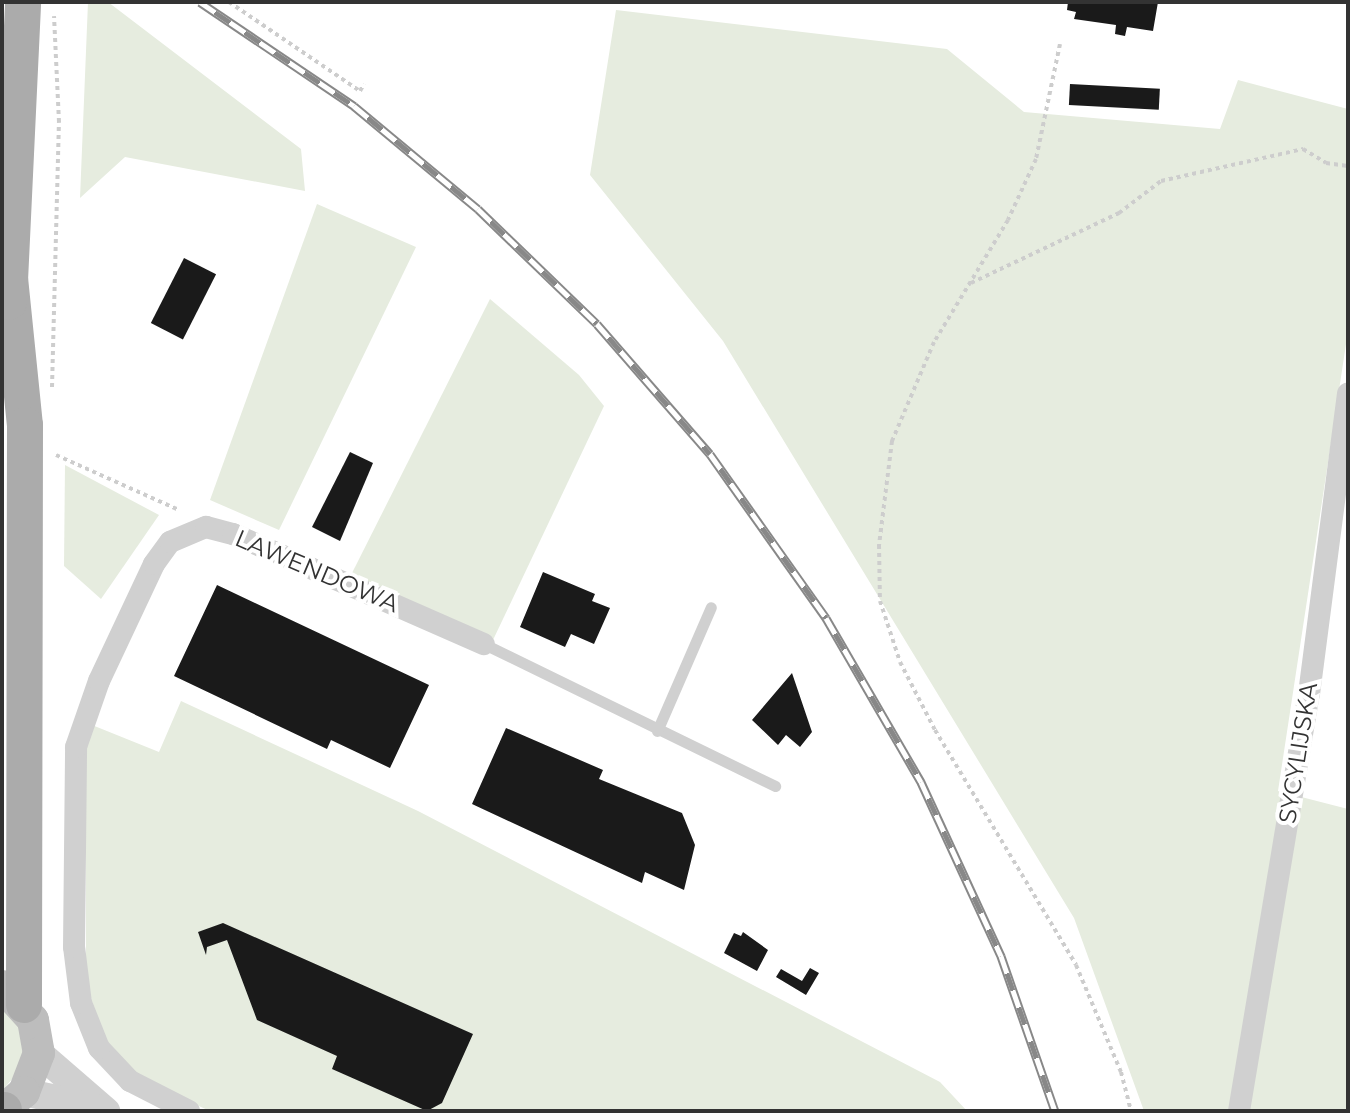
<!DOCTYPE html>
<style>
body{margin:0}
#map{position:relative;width:1350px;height:1113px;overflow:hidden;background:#fff;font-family:Montserrat,sans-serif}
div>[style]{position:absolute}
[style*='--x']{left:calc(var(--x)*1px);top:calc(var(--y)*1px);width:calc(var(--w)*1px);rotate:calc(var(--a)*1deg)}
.green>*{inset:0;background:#e6ecdf}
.building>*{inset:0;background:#1a1a1a;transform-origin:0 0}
.path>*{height:4px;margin-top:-2px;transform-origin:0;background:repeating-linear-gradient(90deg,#cdcdcd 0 4px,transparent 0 8px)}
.service>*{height:11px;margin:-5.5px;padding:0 5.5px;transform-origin:5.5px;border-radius:5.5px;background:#d0d0d0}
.minor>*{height:22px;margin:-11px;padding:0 11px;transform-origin:11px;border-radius:11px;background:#d0d0d0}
.tertiary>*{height:28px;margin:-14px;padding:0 14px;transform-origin:14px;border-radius:14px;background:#d0d0d0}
.secondary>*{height:32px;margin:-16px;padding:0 16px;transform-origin:16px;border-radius:16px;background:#bdbdbd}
.primary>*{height:36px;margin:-18px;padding:0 18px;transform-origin:18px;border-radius:18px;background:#ababab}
.rail>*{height:9px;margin-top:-4.5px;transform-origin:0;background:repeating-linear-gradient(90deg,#fff 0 18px,#888 0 36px);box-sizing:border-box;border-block:2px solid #888}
span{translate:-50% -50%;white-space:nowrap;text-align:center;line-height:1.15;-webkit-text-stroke:8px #fff;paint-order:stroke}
.street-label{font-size:24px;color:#333}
.frame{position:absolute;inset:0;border:4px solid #333;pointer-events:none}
</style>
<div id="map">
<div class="green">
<i style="clip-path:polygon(88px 2px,108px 2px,301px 149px,305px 191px,125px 157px,80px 198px)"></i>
<i style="clip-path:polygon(616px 10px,947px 49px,1024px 112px,1220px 129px,1238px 80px,1348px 109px,1348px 331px,1278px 791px,1348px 809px,1348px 1111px,1144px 1111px,1074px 918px,723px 341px,590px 175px)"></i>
<i style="clip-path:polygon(317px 204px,416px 247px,279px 530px,210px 500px)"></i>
<i style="clip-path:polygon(490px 299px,579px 375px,604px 406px,493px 640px,350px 577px)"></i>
<i style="clip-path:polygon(65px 465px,159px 515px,101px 599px,64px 566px)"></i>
<i style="clip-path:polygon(181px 701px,418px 811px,940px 1082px,967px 1111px,210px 1111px,156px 1087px,117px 1058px,97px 1022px,86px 977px,86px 750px,92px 725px,159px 752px)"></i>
<i style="clip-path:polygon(2px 1002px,22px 1028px,25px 1050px,19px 1071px,2px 1091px)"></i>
</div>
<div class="building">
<i style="clip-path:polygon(1068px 2px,1158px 2px,1153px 31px,1127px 27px,1125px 36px,1115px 34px,1116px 25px,1074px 19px,1076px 12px,1067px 10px)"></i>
<i style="left:1070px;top:84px;width:90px;height:21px;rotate:3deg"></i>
<i style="left:184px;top:258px;width:36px;height:73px;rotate:27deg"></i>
<i style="clip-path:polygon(350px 452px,373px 463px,340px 541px,312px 527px)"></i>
<i style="clip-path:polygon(543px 572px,595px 594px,592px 601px,610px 608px,594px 644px,571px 634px,565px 647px,520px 627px)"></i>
<i style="clip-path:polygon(217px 585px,429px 685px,390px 768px,331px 740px,327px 749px,174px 676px)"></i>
<i style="clip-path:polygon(792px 673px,812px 732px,800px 747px,786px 735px,778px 745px,752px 720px)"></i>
<i style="clip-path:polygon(506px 728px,603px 770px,599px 779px,682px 813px,695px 845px,684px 890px,645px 872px,642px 883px,472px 804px)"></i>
<i style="clip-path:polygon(223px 923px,473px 1034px,442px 1103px,427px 1111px,332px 1069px,337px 1056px,257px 1020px,227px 940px,207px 947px,206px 955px,198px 932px)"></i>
<i style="clip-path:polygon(743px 932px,768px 950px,757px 971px,724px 953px,734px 933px,741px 936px)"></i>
<i style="clip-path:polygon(810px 968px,819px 973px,806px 995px,776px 977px,781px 969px,802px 981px)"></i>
</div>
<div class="path">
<i style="--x:229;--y:2;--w:158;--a:34.2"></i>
<i style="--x:360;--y:91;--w:8;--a:-60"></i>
<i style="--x:1060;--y:44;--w:117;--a:101.8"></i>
<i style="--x:1036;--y:159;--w:67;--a:114.7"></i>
<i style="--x:1008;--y:220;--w:143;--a:121.2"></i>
<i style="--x:934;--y:342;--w:108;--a:113"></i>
<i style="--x:892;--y:441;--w:105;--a:97.1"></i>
<i style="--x:879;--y:545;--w:56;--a:89"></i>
<i style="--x:880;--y:601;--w:64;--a:71.8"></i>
<i style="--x:900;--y:662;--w:76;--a:62.8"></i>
<i style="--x:935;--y:730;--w:274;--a:59"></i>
<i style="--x:1076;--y:965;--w:116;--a:67.2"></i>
<i style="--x:1121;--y:1072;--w:40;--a:75.6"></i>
<i style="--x:971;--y:283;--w:164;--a:-25.3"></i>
<i style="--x:1119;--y:213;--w:53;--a:-37.3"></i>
<i style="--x:1161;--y:181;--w:146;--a:-12.7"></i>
<i style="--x:1303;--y:149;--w:27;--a:31"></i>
<i style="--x:1326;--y:163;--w:22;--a:8"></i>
<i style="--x:52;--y:387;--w:265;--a:-88.5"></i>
<i style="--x:59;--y:122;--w:106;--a:-92.7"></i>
<i style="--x:56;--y:455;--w:135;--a:24.1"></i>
</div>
<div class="service">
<i style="--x:484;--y:644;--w:324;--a:26"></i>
<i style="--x:657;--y:731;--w:135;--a:-66.5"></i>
</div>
<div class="minor">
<i style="--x:189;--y:1111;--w:66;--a:-153"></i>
<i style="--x:130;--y:1081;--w:45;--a:-133.2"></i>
<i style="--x:99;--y:1048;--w:48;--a:-111.8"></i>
<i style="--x:81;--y:1003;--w:56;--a:-97.1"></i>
<i style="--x:74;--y:947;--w:200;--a:-89.4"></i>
<i style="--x:76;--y:747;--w:70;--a:-70.8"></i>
<i style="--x:99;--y:681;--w:129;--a:-64.8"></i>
<i style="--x:154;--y:564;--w:27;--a:-54"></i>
<i style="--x:170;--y:542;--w:39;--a:-23"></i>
<i style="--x:206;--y:527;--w:28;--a:15"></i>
<i style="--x:233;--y:534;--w:274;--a:23.7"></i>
<i style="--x:1239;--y:1111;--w:423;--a:-80.5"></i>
<i style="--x:1309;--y:694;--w:303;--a:-82.6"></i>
</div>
<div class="tertiary">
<i style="--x:39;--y:1053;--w:89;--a:40.9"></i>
<i style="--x:24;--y:1092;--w:80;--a:12.3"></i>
</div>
<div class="secondary">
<i style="--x:2;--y:986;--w:46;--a:47.6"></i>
<i style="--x:33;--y:1020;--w:34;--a:80"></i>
<i style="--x:39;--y:1053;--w:42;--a:111"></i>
<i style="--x:24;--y:1092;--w:29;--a:139"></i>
</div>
<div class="primary">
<i style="--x:10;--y:278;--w:148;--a:84.2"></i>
<i style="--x:25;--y:425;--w:580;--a:90.1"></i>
<i style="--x:9;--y:302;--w:300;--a:-87.3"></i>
<i style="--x:4;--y:1110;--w:1;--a:90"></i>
</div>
<div class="rail">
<i style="--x:200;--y:2;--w:186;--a:34"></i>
<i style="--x:354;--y:106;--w:161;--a:39.7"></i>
<i style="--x:478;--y:209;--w:165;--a:44"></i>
<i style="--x:597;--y:324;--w:172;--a:49"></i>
<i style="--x:710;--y:454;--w:201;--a:54.7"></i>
<i style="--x:826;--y:618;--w:190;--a:59.9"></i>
<i style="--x:921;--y:782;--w:192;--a:65.3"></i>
<i style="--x:1001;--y:956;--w:164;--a:70.8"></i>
</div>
<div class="street-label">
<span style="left:317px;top:571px;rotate:23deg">LAWENDOWA</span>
<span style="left:1298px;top:753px;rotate:-81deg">SYCYLIJSKA</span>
</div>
<div class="frame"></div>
</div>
